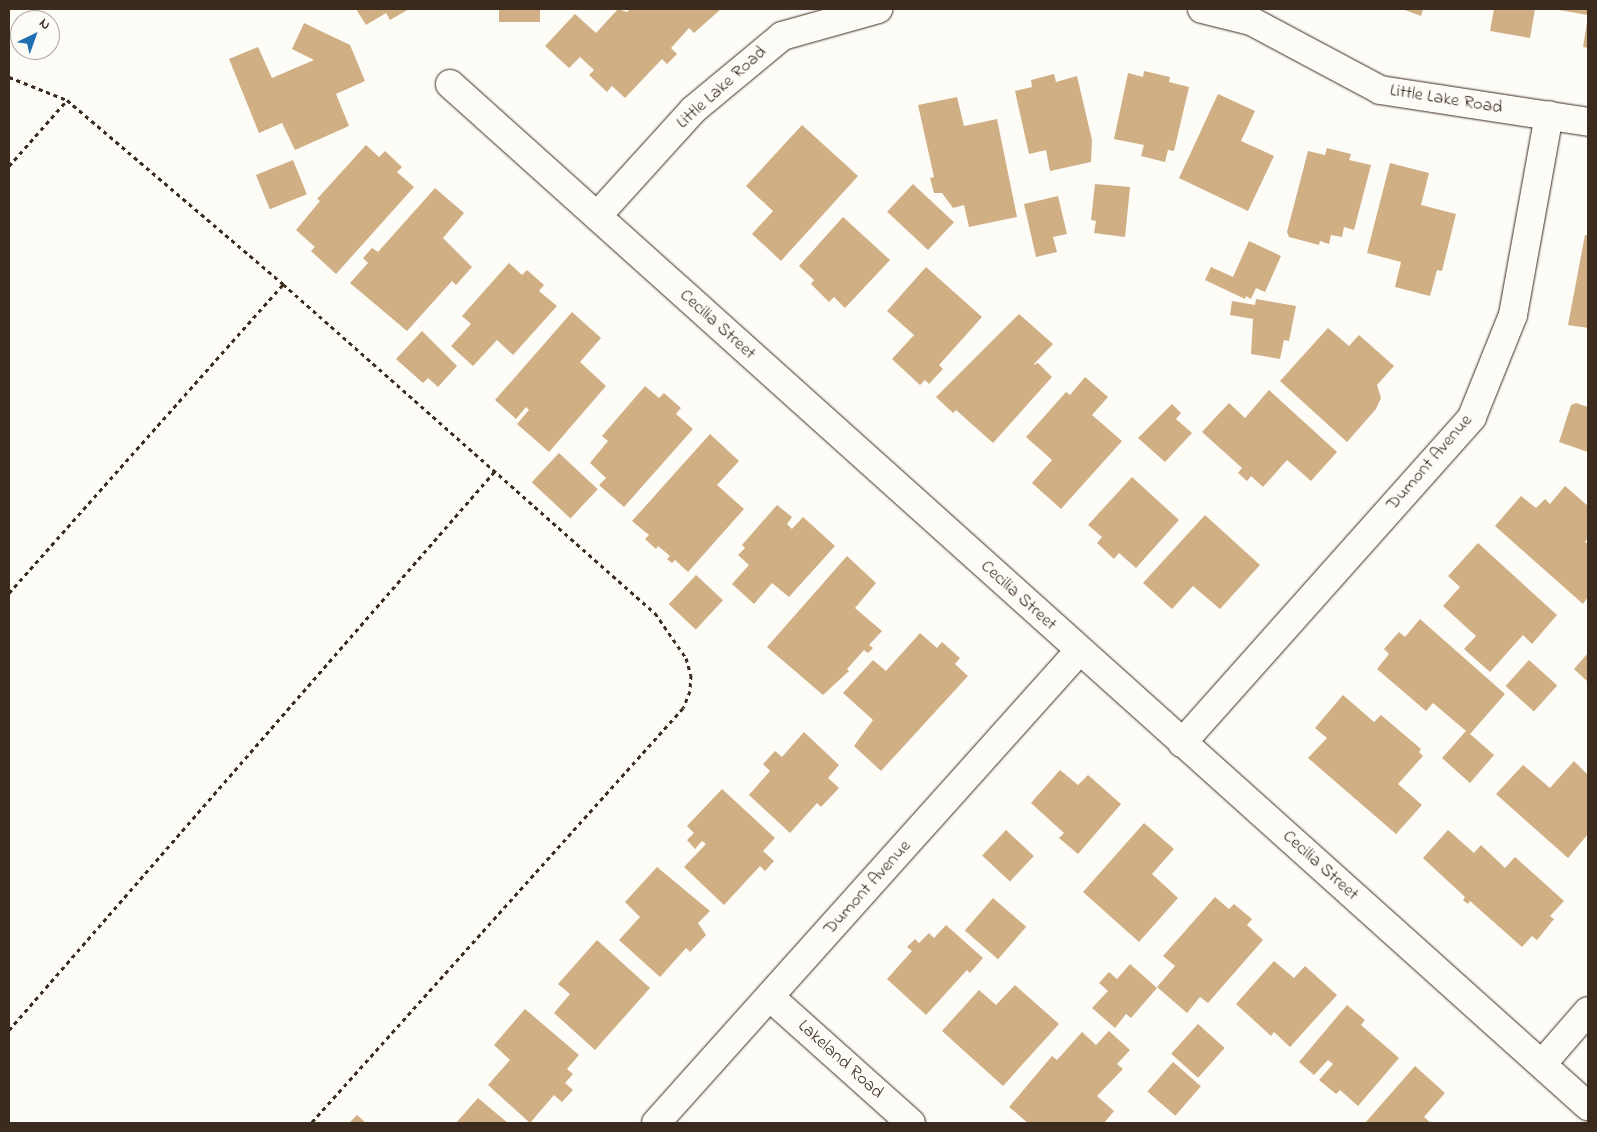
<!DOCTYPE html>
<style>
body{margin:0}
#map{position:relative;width:1597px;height:1132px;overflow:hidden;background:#fdfcf7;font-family:"Indie Flower",sans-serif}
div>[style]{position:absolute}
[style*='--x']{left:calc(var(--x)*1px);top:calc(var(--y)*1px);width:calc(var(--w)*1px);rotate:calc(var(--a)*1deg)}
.building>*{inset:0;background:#d1af84;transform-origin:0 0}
.path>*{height:3px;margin-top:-1.5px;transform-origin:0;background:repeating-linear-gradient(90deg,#3b2a1e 0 4px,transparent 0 8px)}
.roads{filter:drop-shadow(0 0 1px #3b2a1e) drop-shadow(0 0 1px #3b2a1e)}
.minor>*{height:28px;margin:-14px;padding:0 14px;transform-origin:14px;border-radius:14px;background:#fdfcf7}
span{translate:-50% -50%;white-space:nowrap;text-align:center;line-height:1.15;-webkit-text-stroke:4px #fdfcf7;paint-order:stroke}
.street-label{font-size:18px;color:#3b2a1e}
.frame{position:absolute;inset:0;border:10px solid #3b2a1e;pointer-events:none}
.north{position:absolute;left:10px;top:10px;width:50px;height:50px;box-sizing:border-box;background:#fdfcf7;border:1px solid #afa8a0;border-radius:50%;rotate:42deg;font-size:14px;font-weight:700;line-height:20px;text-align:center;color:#3b2a1e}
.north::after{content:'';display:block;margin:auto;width:18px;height:22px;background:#1f6fb2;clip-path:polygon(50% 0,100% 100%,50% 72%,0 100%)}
</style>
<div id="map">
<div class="building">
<i style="clip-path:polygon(356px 9px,409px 9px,390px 20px,386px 13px,366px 25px)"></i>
<i style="left:499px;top:9px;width:41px;height:13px"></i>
<i style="clip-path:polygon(618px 9px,627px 12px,630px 9px,721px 9px,694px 33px,689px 28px,671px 48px,677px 54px,667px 64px,662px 59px,625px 98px,612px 86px,607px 92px,589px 75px,594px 70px,580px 57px,569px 68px,545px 46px,575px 14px,596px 33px)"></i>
<i style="clip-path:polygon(1402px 9px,1423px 9px,1421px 16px)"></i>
<i style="clip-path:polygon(1494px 9px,1535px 9px,1530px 38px,1490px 31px)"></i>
<i style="clip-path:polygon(1559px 9px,1588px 9px,1588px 15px,1559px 10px)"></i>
<i style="clip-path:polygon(1587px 22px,1588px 22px,1588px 48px,1583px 47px)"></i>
<i style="clip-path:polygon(304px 23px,350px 45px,365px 81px,336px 94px,349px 126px,295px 150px,282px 123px,259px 133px,229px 59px,258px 47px,272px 78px,314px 60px,292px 49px)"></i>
<i style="clip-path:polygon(1144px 71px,1170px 77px,1169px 82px,1189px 87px,1174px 151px,1168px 150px,1165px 162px,1141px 156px,1144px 145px,1114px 139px,1128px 73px,1143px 77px)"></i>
<i style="clip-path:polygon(1054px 74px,1056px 82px,1077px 76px,1092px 140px,1091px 162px,1050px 171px,1046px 150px,1029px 154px,1015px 91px,1032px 87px,1031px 80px)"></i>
<i style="clip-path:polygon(1218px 94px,1255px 111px,1241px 141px,1274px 156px,1248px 211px,1179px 178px)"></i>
<i style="clip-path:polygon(957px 97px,964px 126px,997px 119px,1017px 217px,969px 227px,964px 205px,953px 208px,942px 193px,934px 193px,930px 178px,934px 177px,918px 105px)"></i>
<i style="clip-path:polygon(802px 125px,858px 176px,781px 261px,752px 234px,773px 211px,746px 186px)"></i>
<i style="clip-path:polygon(366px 145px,379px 157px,385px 151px,402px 167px,397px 172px,414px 187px,336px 274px,311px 251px,315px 247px,296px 230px,320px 201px,317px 199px)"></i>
<i style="clip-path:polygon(1327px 148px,1351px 154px,1349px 160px,1371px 165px,1354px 230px,1344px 227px,1342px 237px,1331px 235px,1329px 244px,1320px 241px,1319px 245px,1289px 237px,1287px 232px,1308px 151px,1325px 155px)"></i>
<i style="left:293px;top:160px;width:37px;height:40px;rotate:68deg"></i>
<i style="clip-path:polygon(1390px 163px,1429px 173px,1421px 205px,1456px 214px,1442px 271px,1437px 270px,1430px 296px,1395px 287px,1401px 262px,1367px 253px)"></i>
<i style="left:913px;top:184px;width:56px;height:38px;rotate:43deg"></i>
<i style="clip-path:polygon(1095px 184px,1130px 187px,1125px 237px,1094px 233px,1096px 221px,1091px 220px)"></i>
<i style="clip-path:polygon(435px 188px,464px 213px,443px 238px,472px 267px,456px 285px,452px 281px,407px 331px,350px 283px,368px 263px,363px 258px,372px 248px,378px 252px)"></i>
<i style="clip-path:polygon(1058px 196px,1067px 234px,1053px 237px,1057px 252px,1036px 257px,1024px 204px)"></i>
<i style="clip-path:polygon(843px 217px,890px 260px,845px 308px,834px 297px,829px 302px,811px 284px,814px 280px,799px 266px)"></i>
<i style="clip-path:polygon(1585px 235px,1588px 236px,1588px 328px,1568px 325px)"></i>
<i style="clip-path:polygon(1249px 241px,1281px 256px,1265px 292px,1256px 288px,1251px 299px,1246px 296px,1245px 299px,1205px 280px,1211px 267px,1233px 277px)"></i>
<i style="clip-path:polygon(509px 263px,522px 275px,527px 270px,544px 285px,539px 291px,557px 306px,513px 355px,497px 340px,473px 366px,451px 346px,471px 324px,462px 316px)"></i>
<i style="clip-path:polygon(926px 267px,982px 317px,939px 365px,943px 369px,929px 384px,925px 380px,920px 385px,892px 359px,914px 335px,887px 311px)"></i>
<i style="clip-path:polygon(1256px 299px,1296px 306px,1289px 341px,1284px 340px,1280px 359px,1251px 354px,1253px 319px,1230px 315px,1232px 301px,1255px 305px)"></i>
<i style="clip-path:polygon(572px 312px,601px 338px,580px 362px,606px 386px,549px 452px,517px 424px,529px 410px,526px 407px,516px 419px,495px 400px)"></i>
<i style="clip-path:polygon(1019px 314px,1053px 344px,1033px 365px,1038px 363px,1052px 377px,993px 443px,956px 410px,953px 413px,936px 397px)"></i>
<i style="clip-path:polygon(1328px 328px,1349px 346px,1359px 335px,1394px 366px,1377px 385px,1381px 398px,1376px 409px,1347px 442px,1280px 381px)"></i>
<i style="clip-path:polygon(422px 331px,457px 366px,438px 387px,428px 378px,423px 383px,396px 359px)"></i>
<i style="clip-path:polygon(1085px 377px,1108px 397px,1092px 415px,1122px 441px,1061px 509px,1032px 483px,1052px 460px,1026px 437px,1066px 392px,1070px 395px)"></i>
<i style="clip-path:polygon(645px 386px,659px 398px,664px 393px,681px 408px,676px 414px,693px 429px,624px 507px,599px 485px,606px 478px,590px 463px,608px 441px,602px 436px)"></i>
<i style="clip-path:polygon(1269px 390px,1337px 452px,1311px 481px,1287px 460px,1263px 487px,1251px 476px,1247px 481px,1238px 473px,1242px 468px,1202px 432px,1229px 403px,1245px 418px)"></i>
<i style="clip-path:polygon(1576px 403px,1588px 407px,1588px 452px,1559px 442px,1571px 405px)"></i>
<i style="clip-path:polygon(1172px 404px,1181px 413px,1176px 419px,1192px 433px,1165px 462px,1138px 438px)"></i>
<i style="clip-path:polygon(710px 434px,739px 461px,717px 485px,744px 509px,688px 572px,675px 560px,672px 563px,667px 559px,670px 556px,658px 546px,656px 549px,645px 539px,649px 535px,632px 521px)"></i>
<i style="left:559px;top:453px;width:53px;height:40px;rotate:43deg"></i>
<i style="clip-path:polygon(1132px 477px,1179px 520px,1136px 568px,1119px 553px,1114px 559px,1097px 543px,1102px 537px,1088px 525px)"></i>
<i style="clip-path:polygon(1565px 486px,1588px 506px,1588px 538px,1585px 542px,1588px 544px,1588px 597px,1583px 604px,1495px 526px,1521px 496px,1536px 508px,1545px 499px,1550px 504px)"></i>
<i style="clip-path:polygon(777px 505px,792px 517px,787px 524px,792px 529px,803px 517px,835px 546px,789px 597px,772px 583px,754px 604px,732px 584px,749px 565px,738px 555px,745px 548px,742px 545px)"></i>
<i style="clip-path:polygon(1205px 515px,1260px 565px,1220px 609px,1193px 586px,1172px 609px,1143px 583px)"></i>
<i style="clip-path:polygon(1478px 543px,1557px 615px,1532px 644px,1523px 635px,1490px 672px,1464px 649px,1476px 636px,1443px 606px,1460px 587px,1448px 576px)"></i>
<i style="clip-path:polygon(847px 556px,876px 583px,855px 608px,882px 631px,869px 645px,873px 648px,868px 653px,864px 650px,847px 669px,849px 671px,823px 695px,767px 647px)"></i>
<i style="left:696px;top:575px;width:37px;height:40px;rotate:43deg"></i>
<i style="clip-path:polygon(1420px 619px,1505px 694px,1470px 734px,1494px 755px,1470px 783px,1442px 758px,1466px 731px,1433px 703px,1426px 711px,1377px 669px,1389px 654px,1384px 649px,1399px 632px,1405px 637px)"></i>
<i style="clip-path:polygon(920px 633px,937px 648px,942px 642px,960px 658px,955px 664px,968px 676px,881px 771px,854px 746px,873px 720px,843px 693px,873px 660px,886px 671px)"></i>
<i style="clip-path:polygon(1588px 653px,1588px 682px,1574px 669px)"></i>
<i style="left:1529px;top:660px;width:38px;height:35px;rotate:42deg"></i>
<i style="clip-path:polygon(1343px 695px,1374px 722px,1381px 715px,1421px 749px,1419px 752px,1423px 756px,1398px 784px,1422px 805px,1396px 834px,1308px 758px,1327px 738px,1315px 728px)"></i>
<i style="clip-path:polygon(804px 732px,839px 765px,828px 778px,839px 788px,821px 807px,817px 803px,790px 833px,749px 795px,770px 771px,763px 764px,775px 751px,782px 757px)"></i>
<i style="clip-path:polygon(1574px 761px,1588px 775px,1588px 834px,1568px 858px,1496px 794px,1523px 765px,1550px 788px)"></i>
<i style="clip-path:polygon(1060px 770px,1078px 785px,1088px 775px,1121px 804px,1078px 854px,1059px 838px,1064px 833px,1031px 803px)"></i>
<i style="clip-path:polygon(722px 789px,775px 838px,763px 851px,774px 861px,765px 871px,760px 866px,724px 905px,684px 867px,706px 844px,702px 841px,695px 849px,687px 840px,694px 833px,687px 826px)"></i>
<i style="clip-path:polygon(1144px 823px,1174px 849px,1152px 874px,1178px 898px,1139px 942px,1083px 892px)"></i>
<i style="left:1006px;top:830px;width:38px;height:35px;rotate:43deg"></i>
<i style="clip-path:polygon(1448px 830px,1474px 853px,1481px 845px,1505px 868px,1515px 857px,1564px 901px,1550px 916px,1554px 919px,1537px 940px,1532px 936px,1522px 947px,1470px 901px,1468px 904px,1463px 900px,1465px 897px,1423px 858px)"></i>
<i style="clip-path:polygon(657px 867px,710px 911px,698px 923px,706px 935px,690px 952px,686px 948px,660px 977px,619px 940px,640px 917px,625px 902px)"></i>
<i style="clip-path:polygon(1215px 897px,1229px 909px,1234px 904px,1252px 919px,1247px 925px,1263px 940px,1208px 1003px,1200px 997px,1187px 1013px,1157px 987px,1175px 966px,1163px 956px)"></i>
<i style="left:993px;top:898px;width:44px;height:43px;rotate:41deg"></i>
<i style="clip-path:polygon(946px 925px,983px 958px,970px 973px,967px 970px,926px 1015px,887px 979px,912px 951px,907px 947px,915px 939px,919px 943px,929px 933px,934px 938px)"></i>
<i style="clip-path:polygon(597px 940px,650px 988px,595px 1050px,554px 1013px,570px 994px,558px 984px)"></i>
<i style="clip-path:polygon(1274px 961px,1294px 978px,1305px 966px,1337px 995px,1290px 1047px,1274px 1032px,1271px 1036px,1236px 1004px)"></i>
<i style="clip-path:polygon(1130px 964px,1157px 988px,1131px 1018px,1126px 1014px,1115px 1028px,1092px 1008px,1108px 991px,1099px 983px,1109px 972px,1117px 979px)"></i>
<i style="clip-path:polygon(1015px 985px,1059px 1024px,1003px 1086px,942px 1031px,979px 990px,996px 1005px)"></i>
<i style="clip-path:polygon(1347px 1005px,1365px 1020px,1361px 1025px,1399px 1058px,1358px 1106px,1340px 1090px,1336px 1094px,1319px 1080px,1333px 1064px,1328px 1060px,1314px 1075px,1299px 1062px)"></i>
<i style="clip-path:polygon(525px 1009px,579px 1055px,567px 1069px,573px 1074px,565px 1083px,573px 1090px,562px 1102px,554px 1095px,530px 1123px,488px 1085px,510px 1060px,494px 1045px)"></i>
<i style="left:1198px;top:1024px;width:36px;height:40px;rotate:42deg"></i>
<i style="clip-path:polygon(1109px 1031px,1130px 1050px,1117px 1064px,1123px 1069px,1097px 1096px,1114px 1111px,1104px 1123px,1028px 1123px,1009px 1107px,1052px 1056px,1057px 1060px,1082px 1032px,1096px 1045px)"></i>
<i style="left:1173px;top:1062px;width:37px;height:39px;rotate:41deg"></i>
<i style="clip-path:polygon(1415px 1066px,1445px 1093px,1424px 1117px,1431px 1123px,1365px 1123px)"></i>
<i style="clip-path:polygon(478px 1098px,508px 1123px,456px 1123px)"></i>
<i style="clip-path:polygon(357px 1115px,366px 1123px,349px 1123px)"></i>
</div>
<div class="path">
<i style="--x:9;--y:77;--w:62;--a:21.6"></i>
<i style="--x:67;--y:100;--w:284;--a:40.4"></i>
<i style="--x:283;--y:284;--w:497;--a:41.5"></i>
<i style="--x:655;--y:613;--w:55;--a:55.4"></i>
<i style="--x:686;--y:658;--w:18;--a:74"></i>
<i style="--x:691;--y:675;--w:16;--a:94"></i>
<i style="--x:690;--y:691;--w:18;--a:112"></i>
<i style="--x:683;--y:708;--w:557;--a:131.87"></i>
<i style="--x:9;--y:166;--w:88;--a:-48.7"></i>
<i style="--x:9;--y:593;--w:413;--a:-48.4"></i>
<i style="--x:9;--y:1030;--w:741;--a:-49"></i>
</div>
<div class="roads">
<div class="minor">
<i style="--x:1202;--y:9;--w:50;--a:13.8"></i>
<i style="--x:1251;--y:21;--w:146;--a:28.1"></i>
<i style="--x:1380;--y:90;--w:210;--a:8.7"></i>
<i style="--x:450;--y:84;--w:1530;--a:41.93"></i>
<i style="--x:597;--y:216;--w:143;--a:-47.8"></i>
<i style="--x:693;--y:110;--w:116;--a:-39.7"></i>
<i style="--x:782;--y:36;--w:100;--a:-15.7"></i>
<i style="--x:1182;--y:743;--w:436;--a:-48.3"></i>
<i style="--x:1472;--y:417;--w:110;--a:-68.1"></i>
<i style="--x:1513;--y:315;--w:203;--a:-79.8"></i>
<i style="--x:770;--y:997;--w:189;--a:41.8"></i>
<i style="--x:1542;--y:1064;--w:70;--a:-49"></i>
<i style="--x:656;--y:1123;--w:634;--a:-48.13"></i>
</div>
</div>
<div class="street-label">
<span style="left:722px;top:88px;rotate:-42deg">Little Lake Road</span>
<span style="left:1446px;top:100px;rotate:9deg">Little Lake Road</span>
<span style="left:717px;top:325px;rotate:42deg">Cecilia Street</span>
<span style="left:1430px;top:463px;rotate:-49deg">Dumont Avenue</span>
<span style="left:1018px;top:596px;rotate:42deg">Cecilia Street</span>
<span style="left:1320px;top:866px;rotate:42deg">Cecilia Street</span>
<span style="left:868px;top:888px;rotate:-48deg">Dumont Avenue</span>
<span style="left:840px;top:1060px;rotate:42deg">Lakeland Road</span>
</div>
<div class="frame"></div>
<div class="north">N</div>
</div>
